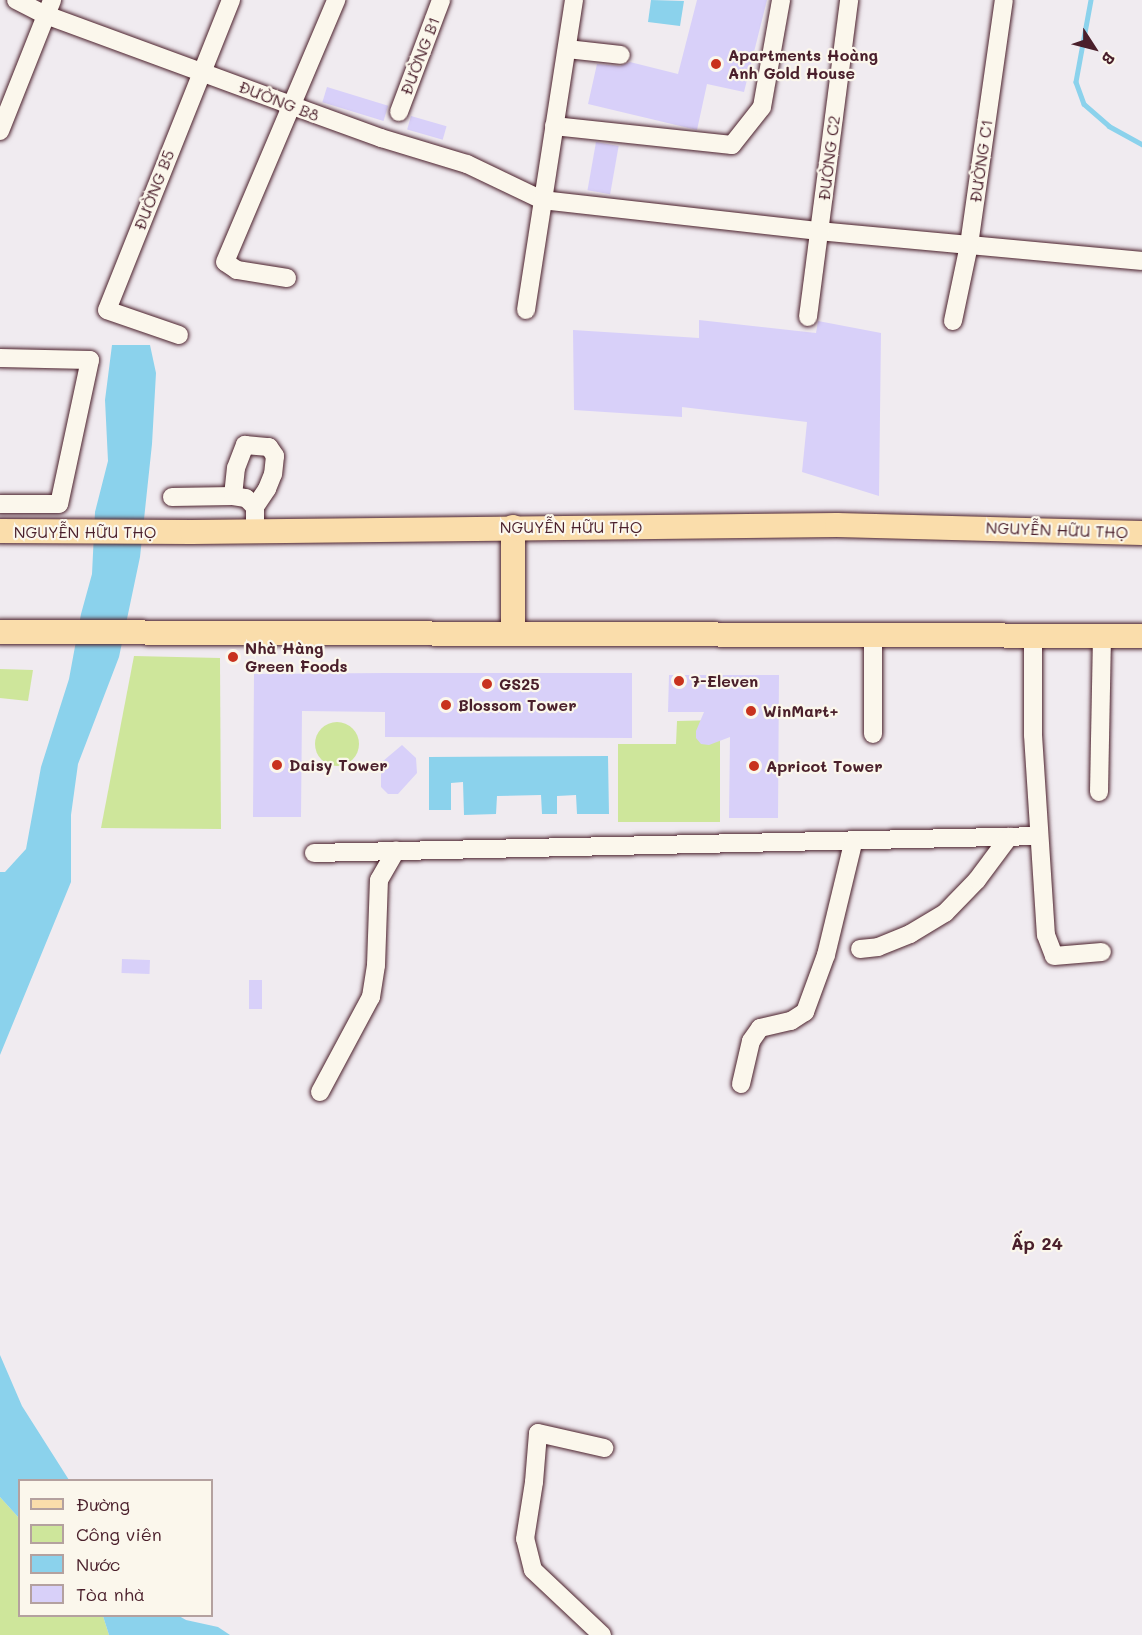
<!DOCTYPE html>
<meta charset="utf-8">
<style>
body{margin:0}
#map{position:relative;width:1142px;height:1635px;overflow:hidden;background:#f0ebf0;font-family:Mali,sans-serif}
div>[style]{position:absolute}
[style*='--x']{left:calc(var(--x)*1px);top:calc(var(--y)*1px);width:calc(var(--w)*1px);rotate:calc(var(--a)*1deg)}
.green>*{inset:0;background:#cee69b}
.round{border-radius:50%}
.water>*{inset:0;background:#8bd2ec}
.stream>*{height:4.5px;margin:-2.25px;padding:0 2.25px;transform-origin:2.25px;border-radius:2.25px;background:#8bd2ec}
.building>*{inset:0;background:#d8d0f9;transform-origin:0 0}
.roads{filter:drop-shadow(0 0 2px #4a1f2b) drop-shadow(0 0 2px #4a1f2b)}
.minor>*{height:18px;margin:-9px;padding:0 9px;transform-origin:9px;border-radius:9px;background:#fbf7ec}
.major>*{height:24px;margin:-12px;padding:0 12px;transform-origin:12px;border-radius:12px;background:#faddab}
.dots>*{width:16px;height:16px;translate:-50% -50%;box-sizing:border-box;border:3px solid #fbf7ec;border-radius:50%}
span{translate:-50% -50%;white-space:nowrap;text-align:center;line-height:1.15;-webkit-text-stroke:4.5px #fbf7ec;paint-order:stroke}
.poi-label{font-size:16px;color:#4a1f2b;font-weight:700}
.left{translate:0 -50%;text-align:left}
.street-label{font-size:16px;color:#4a1f2b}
.neighbourhood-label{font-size:18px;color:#4a1f2b;font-weight:700}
.legend{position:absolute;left:18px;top:1479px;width:195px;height:138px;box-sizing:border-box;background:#fbf7ec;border:2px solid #b4a19f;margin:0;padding:8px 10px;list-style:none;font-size:18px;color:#4a1f2b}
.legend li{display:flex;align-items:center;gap:12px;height:30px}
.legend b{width:30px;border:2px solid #b4a19f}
.north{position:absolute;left:1064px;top:18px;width:60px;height:60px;-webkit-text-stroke:4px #fbf7ec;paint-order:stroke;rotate:126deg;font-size:16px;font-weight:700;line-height:24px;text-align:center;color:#4a1f2b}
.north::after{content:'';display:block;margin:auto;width:21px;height:27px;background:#4a1f2b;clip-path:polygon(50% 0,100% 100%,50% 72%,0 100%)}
</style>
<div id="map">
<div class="green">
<i style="clip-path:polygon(134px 656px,220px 658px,221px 829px,101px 828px)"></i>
<i style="clip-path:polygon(0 669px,33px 670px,28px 701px,0 698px)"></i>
<i style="clip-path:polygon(720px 720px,720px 822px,618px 822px,618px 744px,676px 744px,677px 721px)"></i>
<i class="round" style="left:315px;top:722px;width:44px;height:44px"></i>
<i style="clip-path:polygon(0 1497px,19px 1518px,20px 1616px,103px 1616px,109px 1635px,0 1635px)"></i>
</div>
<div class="water">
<i style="clip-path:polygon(651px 0,684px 1px,680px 26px,648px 22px)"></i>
<i style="clip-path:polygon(112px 345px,150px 345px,156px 373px,152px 444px,140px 557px,119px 657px,78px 764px,71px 815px,71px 882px,0 1055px,0 872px,5px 872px,26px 849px,41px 767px,69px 679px,81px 614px,92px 574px,95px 512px,108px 461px,105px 400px)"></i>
<i style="clip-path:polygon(608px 756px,609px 814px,577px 814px,576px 795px,557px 796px,557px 814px,542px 814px,541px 795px,497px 796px,496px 814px,464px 815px,463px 782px,451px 783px,451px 810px,429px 810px,429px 757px)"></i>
<i style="clip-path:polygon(0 1355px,22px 1406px,69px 1480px,20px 1480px,19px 1518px,0 1497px)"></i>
<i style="clip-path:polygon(103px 1616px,179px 1616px,186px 1620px,218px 1627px,230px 1635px,109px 1635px)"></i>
</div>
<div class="stream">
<i style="--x:1091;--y:0;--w:83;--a:100.4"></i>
<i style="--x:1076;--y:82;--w:23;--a:70"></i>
<i style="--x:1084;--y:104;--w:33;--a:41"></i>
<i style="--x:1109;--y:126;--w:38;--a:29"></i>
</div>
<div class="building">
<i style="clip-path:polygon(697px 0,767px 0,744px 92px,707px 84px,697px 130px,588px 104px,597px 64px,620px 66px,630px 62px,678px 74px)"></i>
<i style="left:327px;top:87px;width:64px;height:16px;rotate:17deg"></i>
<i style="left:411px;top:116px;width:37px;height:14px;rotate:16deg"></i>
<i style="left:596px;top:142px;width:23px;height:49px;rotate:10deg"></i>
<i style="clip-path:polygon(699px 320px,816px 333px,818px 321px,881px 333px,879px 496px,802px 472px,807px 422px,682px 407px,682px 417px,574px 410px,573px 330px,699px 338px)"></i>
<i style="clip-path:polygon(385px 673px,632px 673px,632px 738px,385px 737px,385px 712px,302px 711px,301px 817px,253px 817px,254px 674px)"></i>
<i style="clip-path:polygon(669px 675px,779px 675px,778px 818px,729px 818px,730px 737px,709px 745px,701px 744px,696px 738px,696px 731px,704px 712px,668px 712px)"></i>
<i style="clip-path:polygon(402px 745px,416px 758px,417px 773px,398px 794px,388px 794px,381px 787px,381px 772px,376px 767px)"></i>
<i style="left:122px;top:959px;width:28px;height:14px;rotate:2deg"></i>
<i style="left:249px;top:980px;width:13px;height:29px"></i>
</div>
<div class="roads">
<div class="minor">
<i style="--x:16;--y:0;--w:34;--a:27"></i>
<i style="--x:46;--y:15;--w:263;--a:20.2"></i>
<i style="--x:293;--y:106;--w:94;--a:20"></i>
<i style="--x:381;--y:138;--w:90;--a:16.8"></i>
<i style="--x:467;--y:164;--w:83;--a:25.6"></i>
<i style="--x:542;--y:200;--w:279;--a:6.4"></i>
<i style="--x:819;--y:231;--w:324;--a:5.3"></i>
<i style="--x:567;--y:49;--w:54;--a:6.3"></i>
<i style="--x:399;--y:112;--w:120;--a:-69.4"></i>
<i style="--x:554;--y:126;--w:179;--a:6.1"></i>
<i style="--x:732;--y:145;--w:48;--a:-51.7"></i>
<i style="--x:762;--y:107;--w:109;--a:-79.9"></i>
<i style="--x:0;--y:131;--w:141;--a:-68.3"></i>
<i style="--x:287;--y:278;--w:51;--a:-170.9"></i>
<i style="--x:237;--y:270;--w:14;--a:-146"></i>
<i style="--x:225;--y:262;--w:285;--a:-67"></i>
<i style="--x:526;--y:310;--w:314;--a:-81.2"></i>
<i style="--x:808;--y:317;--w:320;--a:-82.6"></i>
<i style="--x:953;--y:321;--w:78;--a:-78.1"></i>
<i style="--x:969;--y:245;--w:247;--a:-81.9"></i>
<i style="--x:179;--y:335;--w:76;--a:-160.9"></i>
<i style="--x:107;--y:310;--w:334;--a:-68.2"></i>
<i style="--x:0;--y:358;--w:90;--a:1.3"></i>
<i style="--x:90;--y:360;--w:147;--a:102.1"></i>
<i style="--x:59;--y:504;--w:59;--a:180"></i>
<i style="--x:233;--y:496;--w:28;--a:-84"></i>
<i style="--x:236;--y:468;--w:25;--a:-69"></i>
<i style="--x:245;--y:445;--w:24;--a:5"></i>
<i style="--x:269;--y:447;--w:11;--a:56"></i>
<i style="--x:275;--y:456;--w:18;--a:96"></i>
<i style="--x:273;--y:474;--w:16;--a:112"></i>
<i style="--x:267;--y:489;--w:22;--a:124"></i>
<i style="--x:172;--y:497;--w:61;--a:-0.9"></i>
<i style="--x:233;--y:496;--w:13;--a:9"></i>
<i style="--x:246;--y:498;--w:13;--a:45"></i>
<i style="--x:255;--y:507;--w:24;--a:90"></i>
<i style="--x:1033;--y:635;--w:100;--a:90"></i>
<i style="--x:1033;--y:735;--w:200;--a:86.3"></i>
<i style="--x:1046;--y:935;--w:22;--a:69"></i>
<i style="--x:1054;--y:956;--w:48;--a:-4.8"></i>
<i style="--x:873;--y:734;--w:98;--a:-90"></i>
<i style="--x:1099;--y:792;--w:156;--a:-88.9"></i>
<i style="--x:314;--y:853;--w:725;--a:-1.34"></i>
<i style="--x:860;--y:949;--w:18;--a:-6"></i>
<i style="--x:878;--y:947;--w:35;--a:-22"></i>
<i style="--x:910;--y:934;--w:41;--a:-31"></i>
<i style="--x:945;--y:913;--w:46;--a:-45.9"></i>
<i style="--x:977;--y:880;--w:54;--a:-53.3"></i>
<i style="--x:741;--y:1084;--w:44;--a:-76.9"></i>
<i style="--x:751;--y:1041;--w:16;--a:-55"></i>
<i style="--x:760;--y:1028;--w:32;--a:-13"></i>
<i style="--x:791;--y:1021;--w:17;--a:-33"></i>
<i style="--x:805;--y:1012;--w:61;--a:-69.8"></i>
<i style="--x:826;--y:955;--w:115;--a:-76.4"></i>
<i style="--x:320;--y:1092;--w:108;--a:-61.8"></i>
<i style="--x:371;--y:997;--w:32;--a:-81"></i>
<i style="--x:376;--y:965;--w:85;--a:-88"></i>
<i style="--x:379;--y:880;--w:34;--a:-60"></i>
<i style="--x:602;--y:1635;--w:95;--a:-136.7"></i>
<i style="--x:533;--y:1570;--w:32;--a:-104"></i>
<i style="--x:525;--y:1539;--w:58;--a:-81"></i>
<i style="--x:534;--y:1482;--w:49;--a:-85.3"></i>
<i style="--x:538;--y:1433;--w:68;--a:12.8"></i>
</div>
<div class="major">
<i style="--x:513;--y:527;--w:107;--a:90"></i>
<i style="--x:0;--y:531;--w:192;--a:0.3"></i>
<i style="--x:192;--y:532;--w:645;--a:-0.62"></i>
<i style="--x:837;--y:525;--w:305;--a:1.5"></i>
<i style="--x:0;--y:632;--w:1142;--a:0.2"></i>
</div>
</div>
<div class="dots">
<i style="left:716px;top:64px;background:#c8321e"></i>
<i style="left:233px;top:657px;background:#c8321e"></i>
<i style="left:679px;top:681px;background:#c8321e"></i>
<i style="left:487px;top:684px;background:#c8321e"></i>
<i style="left:446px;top:705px;background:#c8321e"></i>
<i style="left:751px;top:711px;background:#c8321e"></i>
<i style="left:277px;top:765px;background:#c8321e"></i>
<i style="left:754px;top:766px;background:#c8321e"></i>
</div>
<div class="poi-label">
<span class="left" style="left:728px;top:64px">Apartments Hoàng<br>Anh Gold House</span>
<span class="left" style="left:245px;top:657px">Nhà Hàng<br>Green Foods</span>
<span class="left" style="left:691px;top:681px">7-Eleven</span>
<span class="left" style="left:499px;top:684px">GS25</span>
<span class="left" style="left:458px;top:705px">Blossom Tower</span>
<span class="left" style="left:763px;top:711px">WinMart+</span>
<span class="left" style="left:289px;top:765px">Daisy Tower</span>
<span class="left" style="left:766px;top:766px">Apricot Tower</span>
</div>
<div class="street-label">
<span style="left:420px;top:56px;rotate:-69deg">ĐƯỜNG B1</span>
<span style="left:279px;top:101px;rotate:21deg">ĐƯỜNG B8</span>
<span style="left:829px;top:158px;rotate:-83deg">ĐƯỜNG C2</span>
<span style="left:981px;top:161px;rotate:-82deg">ĐƯỜNG C1</span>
<span style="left:154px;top:190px;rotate:-69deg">ĐƯỜNG B5</span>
<span style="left:571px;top:527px">NGUYỄN HỮU THỌ</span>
<span style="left:1057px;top:530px;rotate:2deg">NGUYỄN HỮU THỌ</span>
<span style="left:85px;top:532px">NGUYỄN HỮU THỌ</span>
</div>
<div class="neighbourhood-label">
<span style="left:1037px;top:1243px">Ấp 24</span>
</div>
<ul class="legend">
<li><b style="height:8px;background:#faddab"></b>Đường</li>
<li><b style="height:16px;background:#cee69b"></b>Công viên</li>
<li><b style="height:16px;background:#8bd2ec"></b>Nước</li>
<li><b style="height:16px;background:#d8d0f9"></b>Tòa nhà</li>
</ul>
<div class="north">B</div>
</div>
